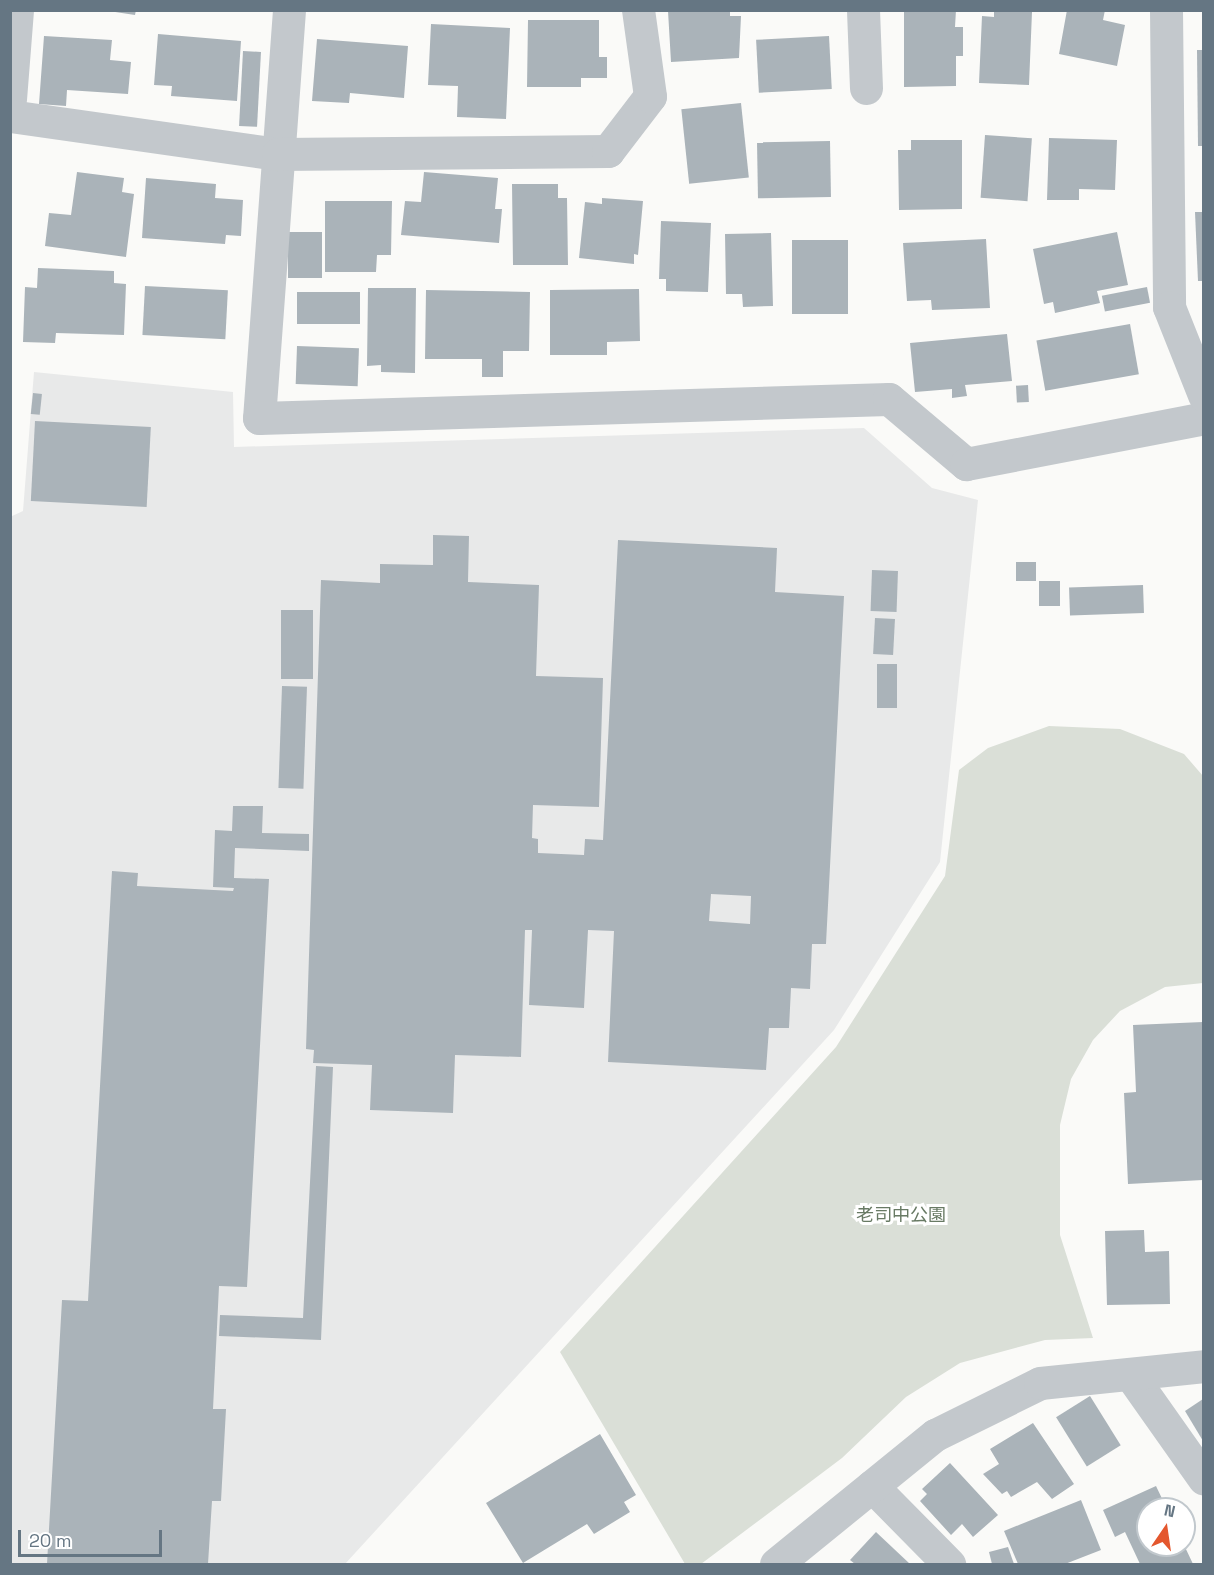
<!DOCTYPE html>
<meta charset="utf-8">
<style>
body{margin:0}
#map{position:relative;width:1214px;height:1575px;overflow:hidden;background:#fafaf8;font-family:"Space Grotesk","Noto Sans JP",sans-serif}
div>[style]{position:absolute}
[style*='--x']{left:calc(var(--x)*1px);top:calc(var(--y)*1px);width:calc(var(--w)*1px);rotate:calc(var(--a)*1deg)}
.built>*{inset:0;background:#e8e9e9}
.green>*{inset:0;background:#dadfd7}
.building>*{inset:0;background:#aab3b9;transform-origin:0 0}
.street>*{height:33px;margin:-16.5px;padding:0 16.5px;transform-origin:16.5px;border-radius:16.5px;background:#c3c8cc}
span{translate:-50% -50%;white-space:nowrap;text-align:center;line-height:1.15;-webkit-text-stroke:6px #fff;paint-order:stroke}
.park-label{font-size:18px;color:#687a64}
.frame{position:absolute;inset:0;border:12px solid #657683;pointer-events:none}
.north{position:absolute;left:1136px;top:1497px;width:60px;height:60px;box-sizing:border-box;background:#fff;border:2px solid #c1c8cd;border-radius:50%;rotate:13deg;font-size:16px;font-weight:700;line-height:24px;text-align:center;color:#657683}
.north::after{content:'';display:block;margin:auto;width:21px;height:27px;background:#e4572e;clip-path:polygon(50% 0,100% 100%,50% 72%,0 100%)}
.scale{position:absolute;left:18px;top:1530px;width:144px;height:27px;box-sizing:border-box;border:3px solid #657683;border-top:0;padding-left:8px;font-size:18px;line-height:21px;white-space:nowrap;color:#657683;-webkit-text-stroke:4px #fff;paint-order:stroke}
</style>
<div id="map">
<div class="built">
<i style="clip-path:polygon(34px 372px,233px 392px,234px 447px,864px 428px,932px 488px,978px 500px,940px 862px,834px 1030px,345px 1564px,11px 1564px,10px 517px,23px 511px)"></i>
</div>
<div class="green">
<i style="clip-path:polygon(1049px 726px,1120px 729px,1184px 754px,1203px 776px,1203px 983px,1165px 987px,1120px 1011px,1093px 1040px,1071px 1079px,1060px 1125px,1060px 1235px,1093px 1338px,1045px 1340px,960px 1363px,906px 1397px,842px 1458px,701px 1564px,685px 1564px,560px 1352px,836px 1047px,945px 876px,959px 770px,988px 748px)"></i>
</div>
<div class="building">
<i style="clip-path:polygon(102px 10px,136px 10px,135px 15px)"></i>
<i style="clip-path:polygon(730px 10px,730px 16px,741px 16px,739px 58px,671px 62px,668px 11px)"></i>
<i style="clip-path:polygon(904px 10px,956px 10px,955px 27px,963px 27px,963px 56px,956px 56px,956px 86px,904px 87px)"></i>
<i style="clip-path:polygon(994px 10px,1032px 12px,1029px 85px,979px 83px,982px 16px,994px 17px)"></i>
<i style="clip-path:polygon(1067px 10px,1105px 10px,1103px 20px,1125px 25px,1117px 66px,1059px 54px)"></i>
<i style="clip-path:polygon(528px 20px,599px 20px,599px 57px,607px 57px,607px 78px,581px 78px,581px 87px,527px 87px)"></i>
<i style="clip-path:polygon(431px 24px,510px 28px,506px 119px,457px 117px,458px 86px,428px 85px)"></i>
<i style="clip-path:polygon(158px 34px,241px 41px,237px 101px,171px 96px,172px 86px,154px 85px)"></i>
<i style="clip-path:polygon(44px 36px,112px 40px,110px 60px,131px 62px,128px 94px,67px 90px,66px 106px,39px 104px)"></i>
<i style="left:829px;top:36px;width:53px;height:73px;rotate:87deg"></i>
<i style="clip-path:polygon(317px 39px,408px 46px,404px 98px,350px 93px,349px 103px,312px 101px)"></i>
<i style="clip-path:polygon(1197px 50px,1203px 50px,1203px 146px,1198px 146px)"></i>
<i style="left:243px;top:51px;width:18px;height:75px;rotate:3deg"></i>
<i style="left:741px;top:103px;width:75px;height:60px;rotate:84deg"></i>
<i style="left:985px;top:135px;width:47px;height:63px;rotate:4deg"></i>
<i style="clip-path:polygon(1049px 138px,1117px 140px,1115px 190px,1079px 189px,1079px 200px,1047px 200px)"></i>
<i style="clip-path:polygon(911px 140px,962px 140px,962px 209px,899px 210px,898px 150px,911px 150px)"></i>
<i style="left:830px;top:141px;width:56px;height:73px;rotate:89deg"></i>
<i style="clip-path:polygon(77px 172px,124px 178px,122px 192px,134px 194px,126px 257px,45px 246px,49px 213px,71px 215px)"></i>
<i style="clip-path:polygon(424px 172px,498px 178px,495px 209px,502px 209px,499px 243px,401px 235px,405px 201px,421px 202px)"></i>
<i style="clip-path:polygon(146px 178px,216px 184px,215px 198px,243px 200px,241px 236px,226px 235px,225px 244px,142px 238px)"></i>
<i style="clip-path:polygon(512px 184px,558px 184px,558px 198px,567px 198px,568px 265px,513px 265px)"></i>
<i style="clip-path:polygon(602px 198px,643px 201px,638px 255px,634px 254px,634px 264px,579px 258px,585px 202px,602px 204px)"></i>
<i style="clip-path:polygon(325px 201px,392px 201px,391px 255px,377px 255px,376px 272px,325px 272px)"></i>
<i style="clip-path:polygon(1195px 212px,1203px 212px,1203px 281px,1198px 281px)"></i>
<i style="clip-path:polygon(661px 221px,711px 223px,708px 292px,666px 291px,666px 279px,659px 279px)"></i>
<i style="left:288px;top:232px;width:34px;height:46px"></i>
<i style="clip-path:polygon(1117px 232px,1128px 285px,1097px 291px,1100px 303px,1055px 313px,1053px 302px,1044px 304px,1033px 249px)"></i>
<i style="clip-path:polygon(771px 233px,773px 306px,743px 307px,742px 294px,726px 294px,725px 234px)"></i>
<i style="clip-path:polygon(986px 239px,990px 308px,932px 310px,931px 300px,907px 301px,903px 243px)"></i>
<i style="left:792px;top:240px;width:56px;height:74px"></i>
<i style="clip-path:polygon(38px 268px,114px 271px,114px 283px,126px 284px,124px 335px,56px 333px,55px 343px,23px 342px,25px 287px,37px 288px)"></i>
<i style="left:145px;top:286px;width:83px;height:49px;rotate:3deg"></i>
<i style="left:1147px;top:287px;width:16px;height:46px;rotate:79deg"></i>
<i style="clip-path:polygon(368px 288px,416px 288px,415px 373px,381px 372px,381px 365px,367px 366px)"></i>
<i style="clip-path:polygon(639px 289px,640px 341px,607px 342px,607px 355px,550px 355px,550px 290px)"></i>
<i style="clip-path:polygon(426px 290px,530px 292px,529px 351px,503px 351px,503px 377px,482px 377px,482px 359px,425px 359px)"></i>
<i style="left:297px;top:292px;width:63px;height:32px"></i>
<i style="left:1130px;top:324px;width:51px;height:95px;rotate:80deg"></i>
<i style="clip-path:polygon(1007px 334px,1012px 381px,965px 385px,967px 396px,952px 398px,952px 389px,915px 392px,910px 343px)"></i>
<i style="left:297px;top:346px;width:62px;height:38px;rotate:2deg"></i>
<i style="left:1028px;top:385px;width:17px;height:12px;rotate:87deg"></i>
<i style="left:33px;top:393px;width:9px;height:21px;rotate:6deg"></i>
<i style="left:35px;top:421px;width:116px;height:80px;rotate:3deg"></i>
<i style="clip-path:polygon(evenodd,433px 535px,469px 536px,468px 582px,539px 585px,536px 676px,603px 678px,599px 807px,533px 805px,532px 838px,538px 839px,538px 853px,584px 855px,585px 839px,603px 840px,618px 540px,777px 548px,775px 592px,844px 596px,826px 944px,812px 944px,810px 989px,791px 988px,789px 1028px,769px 1028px,766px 1070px,608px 1062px,614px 931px,588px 930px,584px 1008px,529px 1005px,532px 930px,525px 930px,521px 1057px,455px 1055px,453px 1113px,370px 1110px,372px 1065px,313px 1063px,314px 1050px,306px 1049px,321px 580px,380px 583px,380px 564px,433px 565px,433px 535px,711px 894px,751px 896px,750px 924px,709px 921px,711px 894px)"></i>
<i style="left:1016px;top:562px;width:20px;height:19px"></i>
<i style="left:872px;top:570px;width:26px;height:41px;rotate:2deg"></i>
<i style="left:1039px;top:581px;width:21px;height:25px"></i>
<i style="left:1143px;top:585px;width:28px;height:74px;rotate:88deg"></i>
<i style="left:281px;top:610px;width:32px;height:69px"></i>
<i style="left:875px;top:618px;width:20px;height:36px;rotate:3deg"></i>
<i style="left:877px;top:664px;width:20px;height:44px"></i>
<i style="left:282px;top:686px;width:25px;height:102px;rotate:2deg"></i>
<i style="clip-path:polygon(233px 806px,263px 806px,262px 833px,309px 834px,309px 851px,235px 848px,234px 878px,269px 879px,247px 1287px,219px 1286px,213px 1409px,226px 1409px,221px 1501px,212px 1501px,208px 1564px,47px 1564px,62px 1300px,88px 1301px,112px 871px,138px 873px,137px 886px,233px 891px,234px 888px,213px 887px,215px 830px,232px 831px)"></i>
<i style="clip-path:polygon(1203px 1022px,1203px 1180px,1128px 1184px,1124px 1093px,1136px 1092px,1133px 1025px)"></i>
<i style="clip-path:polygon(316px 1066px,333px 1067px,321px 1340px,219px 1336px,220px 1315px,303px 1318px)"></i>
<i style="clip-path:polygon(1144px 1230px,1145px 1252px,1169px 1251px,1170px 1304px,1107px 1305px,1105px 1231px)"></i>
<i style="left:1090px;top:1396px;width:58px;height:40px;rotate:58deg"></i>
<i style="clip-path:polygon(1203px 1399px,1203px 1441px,1185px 1411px)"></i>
<i style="clip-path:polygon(1033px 1423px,1074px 1484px,1052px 1499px,1037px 1482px,1011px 1497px,1007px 1491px,1002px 1494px,983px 1474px,999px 1464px,990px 1449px)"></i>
<i style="clip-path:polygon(600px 1434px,636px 1495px,624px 1502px,630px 1512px,594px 1534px,587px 1524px,523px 1563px,486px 1503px)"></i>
<i style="clip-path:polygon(950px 1463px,998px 1515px,973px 1537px,962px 1524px,951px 1535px,920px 1501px,927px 1494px,922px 1489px)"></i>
<i style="clip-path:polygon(1156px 1486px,1167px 1509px,1148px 1509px,1148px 1545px,1184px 1545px,1193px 1564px,1140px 1564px,1125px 1532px,1115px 1537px,1103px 1510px)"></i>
<i style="clip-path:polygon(1081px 1500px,1101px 1550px,1065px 1564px,1018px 1564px,1004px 1531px)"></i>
<i style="clip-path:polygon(876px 1532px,910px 1564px,855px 1564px,850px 1560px)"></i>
<i style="clip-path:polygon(1008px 1547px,1014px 1564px,992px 1564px,989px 1552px)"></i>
</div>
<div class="street">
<i style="--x:289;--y:10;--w:409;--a:94.2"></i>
<i style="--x:259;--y:418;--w:630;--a:-1.73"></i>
<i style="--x:889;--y:399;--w:101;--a:40.2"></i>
<i style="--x:966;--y:464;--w:242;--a:-10.9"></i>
<i style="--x:863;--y:10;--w:78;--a:87.8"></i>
<i style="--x:1166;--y:10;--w:297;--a:89.4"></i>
<i style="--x:1169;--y:307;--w:95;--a:68.3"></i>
<i style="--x:10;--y:99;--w:89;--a:-85.5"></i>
<i style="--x:10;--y:116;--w:271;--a:8.1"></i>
<i style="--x:278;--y:154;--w:330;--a:-0.5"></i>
<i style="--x:608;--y:151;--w:69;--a:-52.6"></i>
<i style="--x:650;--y:96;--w:87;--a:-97.9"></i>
<i style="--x:1130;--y:1374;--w:128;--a:54.8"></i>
<i style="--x:872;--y:1486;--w:110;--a:45.4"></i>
<i style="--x:776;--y:1564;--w:205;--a:-39.1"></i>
<i style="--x:935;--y:1435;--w:117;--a:-26.3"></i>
<i style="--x:1040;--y:1383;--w:165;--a:-5.9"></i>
</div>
<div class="park-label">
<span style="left:901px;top:1215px">老司中公園</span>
</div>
<div class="frame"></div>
<div class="north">N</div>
<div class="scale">20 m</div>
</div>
